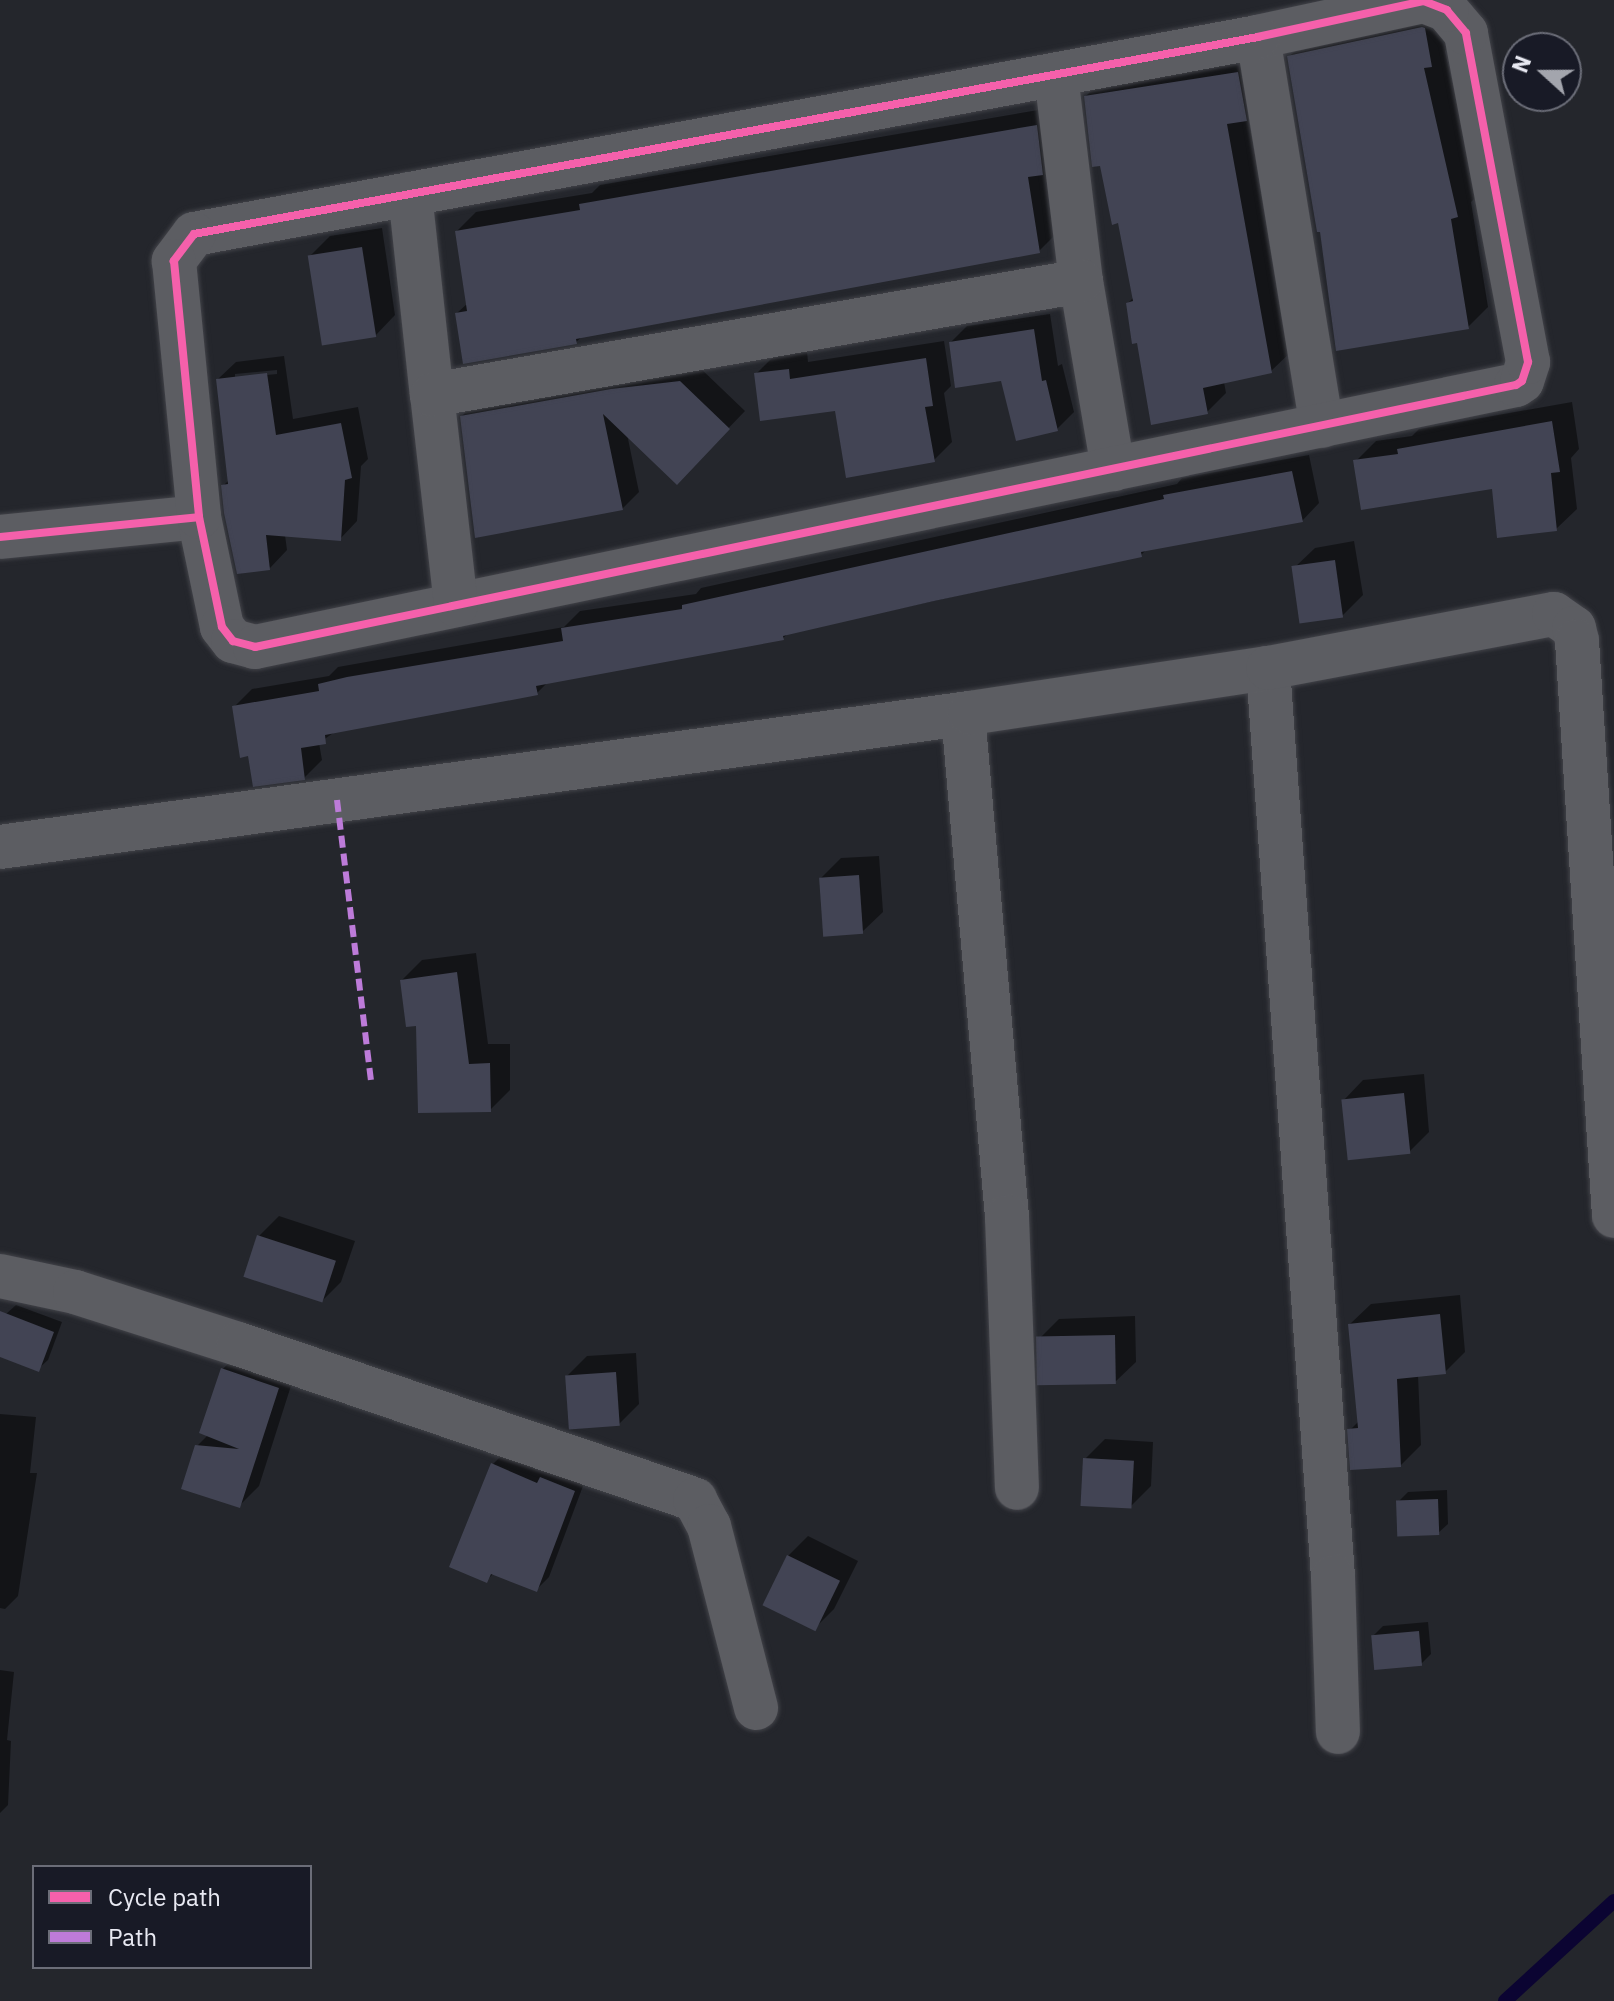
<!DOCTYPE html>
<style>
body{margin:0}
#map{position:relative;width:1614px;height:2001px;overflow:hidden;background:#24262c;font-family:"IBM Plex Sans",sans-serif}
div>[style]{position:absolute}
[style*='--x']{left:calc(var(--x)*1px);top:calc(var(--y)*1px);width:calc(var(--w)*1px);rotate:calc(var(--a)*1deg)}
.shadow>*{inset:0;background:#0007}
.stream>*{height:14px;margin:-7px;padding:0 7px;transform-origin:7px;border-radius:7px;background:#0b0432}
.building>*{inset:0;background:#424454;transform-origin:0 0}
.roads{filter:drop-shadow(0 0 2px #424349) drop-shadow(0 0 2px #424349)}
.street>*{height:44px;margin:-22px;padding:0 22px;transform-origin:22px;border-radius:22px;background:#5c5d62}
.quiet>*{height:6px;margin-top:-3px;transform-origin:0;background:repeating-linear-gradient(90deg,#bd7bd9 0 12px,transparent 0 18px)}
.cycleway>*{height:8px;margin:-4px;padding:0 4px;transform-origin:4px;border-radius:4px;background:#f560ab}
span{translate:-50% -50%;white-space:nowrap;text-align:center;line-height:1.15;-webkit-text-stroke:8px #181a26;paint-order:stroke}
.legend{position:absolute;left:32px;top:1865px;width:280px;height:104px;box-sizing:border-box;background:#181a26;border:2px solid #6b6d78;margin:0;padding:10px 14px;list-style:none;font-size:24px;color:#e8e9f2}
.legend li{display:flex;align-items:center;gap:16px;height:40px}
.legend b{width:40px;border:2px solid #6b6d78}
.north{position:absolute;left:1502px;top:32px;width:80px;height:80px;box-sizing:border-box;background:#181a26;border:2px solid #6b6d78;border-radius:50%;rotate:291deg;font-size:22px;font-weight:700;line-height:32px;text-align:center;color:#e8e9f2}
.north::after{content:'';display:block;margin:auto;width:28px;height:36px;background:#a3a5ad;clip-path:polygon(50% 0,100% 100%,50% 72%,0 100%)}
</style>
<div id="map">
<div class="shadow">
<i style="clip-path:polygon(1445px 9px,1451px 45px,1445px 51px,1478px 195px,1471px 202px,1488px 307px,1468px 327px,1321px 229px,1289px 57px,1309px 37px)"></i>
<i style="clip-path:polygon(1257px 54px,1265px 100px,1248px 117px,1291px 352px,1271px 371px,1224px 382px,1226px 393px,1207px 412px,1138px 341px,1128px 303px,1134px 297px,1120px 221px,1086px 96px,1105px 77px)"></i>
<i style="clip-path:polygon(1056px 107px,1058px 232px,1039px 251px,583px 336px,576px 342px,457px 313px,468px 303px,457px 231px,476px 212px,592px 193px,600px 185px)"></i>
<i style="clip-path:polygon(382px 228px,395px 315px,375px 336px,310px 256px,330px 236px)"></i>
<i style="clip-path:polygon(1050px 314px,1058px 366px,1062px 364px,1074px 412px,1057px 429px,1003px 379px,951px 342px,967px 326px)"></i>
<i style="clip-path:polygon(944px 341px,951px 386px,944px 393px,952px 442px,934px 460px,836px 409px,756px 374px,775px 355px,807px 352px,808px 362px)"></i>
<i style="clip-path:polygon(evenodd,284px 356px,293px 419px,358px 407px,368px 459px,361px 466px,357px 521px,340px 539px,285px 535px,287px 550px,270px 568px,223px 486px,229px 480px,218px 379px,236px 362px,284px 356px,277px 370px,277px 374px,235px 378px,235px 374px,277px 370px)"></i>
<i style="clip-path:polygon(697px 365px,745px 411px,693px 465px,627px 434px,639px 492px,622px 509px,462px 416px,478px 399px)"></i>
<i style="clip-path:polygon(1572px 402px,1579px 449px,1571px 458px,1577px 509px,1556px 529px,1494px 486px,1356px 461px,1376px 441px,1412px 436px,1419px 429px)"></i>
<i style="clip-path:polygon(1309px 455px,1319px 503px,1302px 521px,1147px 549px,1141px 555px,789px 633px,783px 638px,549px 681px,537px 693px,336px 731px,319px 743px,322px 760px,304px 778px,250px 754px,234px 707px,252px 689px,329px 676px,338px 667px,564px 627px,580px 611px,696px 594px,701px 588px,1177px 484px,1182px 478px)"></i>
<i style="clip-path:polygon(1354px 541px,1363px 595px,1343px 615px,1294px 568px,1315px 548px)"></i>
<i style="clip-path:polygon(879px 856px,883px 912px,862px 932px,821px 878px,841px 858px)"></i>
<i style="clip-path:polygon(476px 953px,488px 1044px,510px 1044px,510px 1090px,490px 1110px,418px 1024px,402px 980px,422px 960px)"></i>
<i style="clip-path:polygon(1424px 1074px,1429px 1132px,1409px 1152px,1343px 1101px,1363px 1080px)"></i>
<i style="clip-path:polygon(279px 1216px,355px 1241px,341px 1282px,321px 1302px,259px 1236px)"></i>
<i style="clip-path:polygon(1460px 1295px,1465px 1352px,1445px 1372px,1418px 1375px,1421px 1445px,1401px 1465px,1350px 1430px,1360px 1420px,1350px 1324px,1371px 1304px)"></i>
<i style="clip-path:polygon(16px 1305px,62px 1322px,48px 1360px,38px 1369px,0 1355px,0 1330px,6px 1314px)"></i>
<i style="clip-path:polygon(1135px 1316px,1136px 1362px,1115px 1382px,1039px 1339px,1059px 1319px)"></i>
<i style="clip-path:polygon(242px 1349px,297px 1367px,259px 1486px,239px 1506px,197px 1446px,208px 1435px,222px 1370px)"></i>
<i style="clip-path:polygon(636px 1353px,639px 1404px,619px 1424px,567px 1376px,587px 1356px)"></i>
<i style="clip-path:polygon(0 1414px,36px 1417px,30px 1473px,37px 1473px,18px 1596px,5px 1609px,0 1608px)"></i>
<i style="clip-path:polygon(1105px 1439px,1153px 1442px,1151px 1486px,1130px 1507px,1085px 1459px)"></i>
<i style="clip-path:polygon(505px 1452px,586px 1478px,549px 1577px,536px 1590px,494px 1573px,486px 1581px,493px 1464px)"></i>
<i style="clip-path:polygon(1447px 1490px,1448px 1524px,1438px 1533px,1398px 1502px,1408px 1492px)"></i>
<i style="clip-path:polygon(808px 1536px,858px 1561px,834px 1609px,814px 1629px,788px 1556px)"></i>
<i style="clip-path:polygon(1428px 1622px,1431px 1654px,1421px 1664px,1373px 1636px,1383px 1626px)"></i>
<i style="clip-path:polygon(0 1670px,14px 1672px,7px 1740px,11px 1741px,8px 1805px,0 1813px)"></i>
</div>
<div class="stream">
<i style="--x:1505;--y:2001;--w:148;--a:-42.5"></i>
</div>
<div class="building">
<i style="clip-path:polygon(1422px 27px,1425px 28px,1432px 67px,1424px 68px,1458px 217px,1451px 219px,1469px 329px,1336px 351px,1320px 232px,1317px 232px,1287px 56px)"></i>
<i style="clip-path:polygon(1238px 72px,1247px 121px,1227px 124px,1272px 373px,1203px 388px,1208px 414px,1151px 425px,1137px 343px,1132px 344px,1126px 303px,1133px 301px,1118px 223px,1112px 225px,1100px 166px,1092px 167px,1084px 96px)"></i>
<i style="clip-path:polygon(1037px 125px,1043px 175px,1028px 177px,1040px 253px,576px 339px,577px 344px,463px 364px,455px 313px,467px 311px,455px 231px,580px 210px,579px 204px)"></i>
<i style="left:362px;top:247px;width:91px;height:55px;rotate:81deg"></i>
<i style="clip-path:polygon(1034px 329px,1042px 381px,1046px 380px,1058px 431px,1016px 441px,1001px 381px,955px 388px,949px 342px)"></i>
<i style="clip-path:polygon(926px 358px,933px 406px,925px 407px,935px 462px,846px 478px,835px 411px,760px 421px,754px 373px,789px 369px,790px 379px)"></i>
<i style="clip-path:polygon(267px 373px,276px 435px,341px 423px,352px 478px,345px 480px,341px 541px,266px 535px,270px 570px,237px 574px,224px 513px,221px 485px,228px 484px,216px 379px)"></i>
<i style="clip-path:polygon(680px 381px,730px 429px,677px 485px,603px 414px,623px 510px,475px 538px,460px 416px,611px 389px)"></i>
<i style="clip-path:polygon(1552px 421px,1560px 472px,1551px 473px,1557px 531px,1497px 538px,1492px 489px,1361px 510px,1353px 460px,1398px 454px,1397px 449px)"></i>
<i style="clip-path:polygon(1292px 471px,1303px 522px,1141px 552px,1142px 557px,934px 601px,783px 636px,784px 640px,536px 686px,538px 695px,325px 735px,326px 744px,301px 748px,305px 780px,253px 787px,248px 756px,240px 758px,232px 706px,319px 691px,318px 684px,347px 677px,563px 641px,561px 628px,682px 609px,682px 605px,1164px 499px,1163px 495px)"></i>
<i style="left:1335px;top:560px;width:58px;height:44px;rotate:82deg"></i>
<i style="left:859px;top:875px;width:59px;height:40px;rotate:86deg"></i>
<i style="clip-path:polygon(457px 972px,469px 1064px,490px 1063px,491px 1112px,418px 1113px,416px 1026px,406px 1027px,400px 980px)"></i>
<i style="left:1404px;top:1093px;width:61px;height:63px;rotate:84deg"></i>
<i style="left:257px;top:1235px;width:83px;height:44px;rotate:18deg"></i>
<i style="clip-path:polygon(0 1311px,54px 1332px,39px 1372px,0 1357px)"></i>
<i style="clip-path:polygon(1440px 1314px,1446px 1374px,1397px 1379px,1401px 1467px,1350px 1470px,1347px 1429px,1358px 1428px,1348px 1324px)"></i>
<i style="left:1115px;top:1335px;width:49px;height:79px;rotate:89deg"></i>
<i style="clip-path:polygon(221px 1368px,279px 1388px,240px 1508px,181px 1489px,195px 1445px,239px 1449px,199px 1433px)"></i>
<i style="left:616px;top:1372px;width:54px;height:51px;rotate:86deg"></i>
<i style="left:1083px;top:1458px;width:51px;height:48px;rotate:3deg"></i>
<i style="clip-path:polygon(491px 1463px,537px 1483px,540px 1477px,575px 1491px,537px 1592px,491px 1574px,487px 1583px,449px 1567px)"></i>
<i style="left:1438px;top:1499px;width:36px;height:42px;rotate:88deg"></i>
<i style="left:787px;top:1555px;width:59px;height:56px;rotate:26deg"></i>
<i style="left:1419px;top:1631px;width:35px;height:48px;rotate:85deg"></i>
</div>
<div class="roads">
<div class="street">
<i style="--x:1258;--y:37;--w:394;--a:80.7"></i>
<i style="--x:1056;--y:75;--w:208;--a:83.1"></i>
<i style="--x:1081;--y:281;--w:191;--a:80.3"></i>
<i style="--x:410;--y:194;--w:202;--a:83.8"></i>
<i style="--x:0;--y:537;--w:200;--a:-5.7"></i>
<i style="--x:199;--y:517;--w:112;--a:78.2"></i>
<i style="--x:222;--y:627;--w:18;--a:52"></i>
<i style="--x:233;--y:641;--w:23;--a:15"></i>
<i style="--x:255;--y:647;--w:1288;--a:-11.74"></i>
<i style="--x:1516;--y:385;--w:7;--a:-34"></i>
<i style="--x:1522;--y:381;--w:20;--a:-72"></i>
<i style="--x:1528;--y:362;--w:335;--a:-100.7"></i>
<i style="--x:1466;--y:33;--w:30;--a:-130"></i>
<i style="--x:1447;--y:10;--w:25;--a:-159"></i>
<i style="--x:1424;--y:1;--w:170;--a:167.8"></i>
<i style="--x:1258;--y:37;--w:1082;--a:169.51"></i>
<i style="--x:194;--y:234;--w:34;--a:127"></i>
<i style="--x:174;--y:261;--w:257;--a:84.4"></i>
<i style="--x:456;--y:605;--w:211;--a:-96.5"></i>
<i style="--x:432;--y:395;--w:659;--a:-9.96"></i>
<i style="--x:1268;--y:668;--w:911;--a:85.91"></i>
<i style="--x:1333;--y:1577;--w:155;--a:88.2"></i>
<i style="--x:963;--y:714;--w:505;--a:85"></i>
<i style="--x:1007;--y:1217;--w:271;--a:87.9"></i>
<i style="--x:0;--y:847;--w:979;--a:-7.87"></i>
<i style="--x:970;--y:713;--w:301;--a:-8.6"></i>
<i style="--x:1268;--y:668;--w:291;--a:-10.7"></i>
<i style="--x:1554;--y:614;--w:24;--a:35"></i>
<i style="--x:1574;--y:628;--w:13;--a:77"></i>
<i style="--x:1577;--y:641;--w:576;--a:86.32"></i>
<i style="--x:0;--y:1276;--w:77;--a:12"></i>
<i style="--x:75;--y:1292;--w:171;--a:17.7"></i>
<i style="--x:238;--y:1344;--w:483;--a:18.8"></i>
<i style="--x:695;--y:1500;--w:30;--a:62"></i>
<i style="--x:709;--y:1526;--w:188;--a:75.5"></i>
</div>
</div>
<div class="quiet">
<i style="--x:337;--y:800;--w:282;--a:83.1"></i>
</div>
<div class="cycleway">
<i style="--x:0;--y:537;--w:200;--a:-5.7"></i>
<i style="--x:199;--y:517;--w:112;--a:78.2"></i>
<i style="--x:222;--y:627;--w:18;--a:52"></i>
<i style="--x:233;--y:641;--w:23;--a:15"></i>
<i style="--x:255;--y:647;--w:1288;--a:-11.74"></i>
<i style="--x:1516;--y:385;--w:7;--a:-34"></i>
<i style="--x:1522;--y:381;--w:20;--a:-72"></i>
<i style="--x:1528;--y:362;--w:335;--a:-100.7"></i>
<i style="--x:1466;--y:33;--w:30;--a:-130"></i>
<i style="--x:1447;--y:10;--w:25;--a:-159"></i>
<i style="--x:1424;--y:1;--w:170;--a:167.8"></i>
<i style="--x:1258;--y:37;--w:1082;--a:169.51"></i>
<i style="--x:194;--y:234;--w:34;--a:127"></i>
<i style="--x:174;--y:261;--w:257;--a:84.4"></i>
</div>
<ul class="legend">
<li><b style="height:10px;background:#f560ab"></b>Cycle path</li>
<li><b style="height:10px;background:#bd7bd9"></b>Path</li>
</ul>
<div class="north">N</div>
</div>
